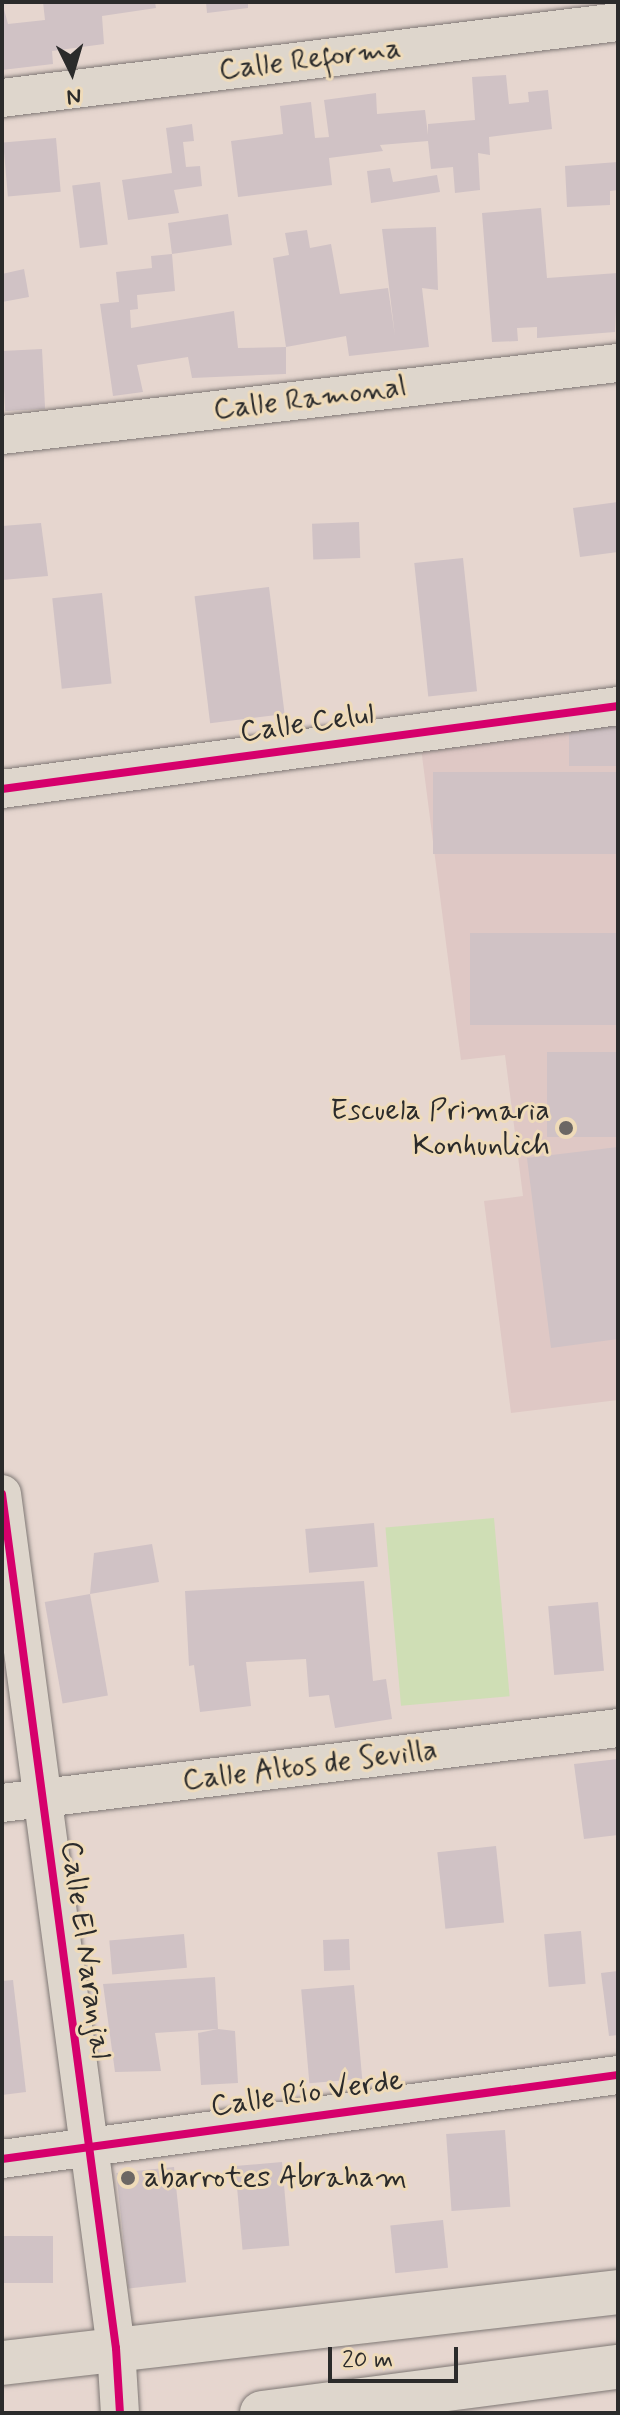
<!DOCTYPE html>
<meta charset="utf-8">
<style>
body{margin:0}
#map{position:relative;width:620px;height:2415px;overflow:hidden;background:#e6d6cf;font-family:Mynerve,sans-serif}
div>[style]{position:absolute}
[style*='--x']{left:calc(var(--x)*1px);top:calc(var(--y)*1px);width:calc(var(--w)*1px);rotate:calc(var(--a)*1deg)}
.built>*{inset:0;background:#dfc8c5}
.green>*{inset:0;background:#cfdeb5;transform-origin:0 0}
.building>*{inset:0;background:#d0c2c5;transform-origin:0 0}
.roads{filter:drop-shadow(0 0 2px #7f7875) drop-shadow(0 0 2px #7f7875)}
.street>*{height:38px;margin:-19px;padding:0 19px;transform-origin:19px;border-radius:19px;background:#ded6cc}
.secondary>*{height:44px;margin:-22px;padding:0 22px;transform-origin:22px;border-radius:22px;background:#ded6cc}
.cycleway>*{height:8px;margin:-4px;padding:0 4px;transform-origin:4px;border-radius:4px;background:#d6006c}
.dots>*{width:22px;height:22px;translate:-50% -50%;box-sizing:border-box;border:4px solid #efdbb9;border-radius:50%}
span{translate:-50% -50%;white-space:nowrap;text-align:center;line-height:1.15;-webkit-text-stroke:6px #efdbb9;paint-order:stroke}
.street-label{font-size:30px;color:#2b2b2b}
.poi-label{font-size:30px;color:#2b2b2b}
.right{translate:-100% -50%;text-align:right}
.left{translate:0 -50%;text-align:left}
.frame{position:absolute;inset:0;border:4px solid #2b2b2b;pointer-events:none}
.north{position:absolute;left:32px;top:32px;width:80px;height:80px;-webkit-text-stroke:6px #efdbb9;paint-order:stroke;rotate:175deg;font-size:22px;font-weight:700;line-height:32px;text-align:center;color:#2b2b2b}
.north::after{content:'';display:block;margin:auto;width:28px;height:36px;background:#2b2b2b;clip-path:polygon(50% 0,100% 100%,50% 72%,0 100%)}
.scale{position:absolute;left:328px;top:2347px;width:130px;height:36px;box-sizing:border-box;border:4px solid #2b2b2b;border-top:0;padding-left:10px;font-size:24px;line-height:28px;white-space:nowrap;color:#2b2b2b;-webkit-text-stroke:6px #efdbb9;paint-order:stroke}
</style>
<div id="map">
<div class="built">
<i style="clip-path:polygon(618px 723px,618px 1400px,511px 1413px,484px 1201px,523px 1196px,505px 1055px,461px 1060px,421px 748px)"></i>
</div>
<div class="green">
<i style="left:494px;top:1518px;width:179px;height:109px;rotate:85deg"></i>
</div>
<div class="building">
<i style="clip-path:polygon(2px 2px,8px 24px,45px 20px,43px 2px,155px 2px,156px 8px,102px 16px,104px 44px,52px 51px,53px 64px,2px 70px)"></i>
<i style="clip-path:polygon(206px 2px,248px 2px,248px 8px,207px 13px)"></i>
<i style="clip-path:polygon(506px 75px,509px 104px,529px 102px,528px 92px,548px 90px,552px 129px,489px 137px,490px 155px,478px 153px,480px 190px,455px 193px,453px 167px,431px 169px,428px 141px,380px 145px,383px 151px,329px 158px,332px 185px,238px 197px,231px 141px,283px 134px,280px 106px,311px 102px,315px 138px,329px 137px,324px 100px,376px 93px,377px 114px,425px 110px,428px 135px,428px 124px,475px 120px,472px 77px)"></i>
<i style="clip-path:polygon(192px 124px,194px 141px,183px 142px,186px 167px,200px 166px,202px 186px,174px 190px,179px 213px,128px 220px,122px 180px,172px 173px,166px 128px)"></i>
<i style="left:56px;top:138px;width:54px;height:53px;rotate:85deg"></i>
<i style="clip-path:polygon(618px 162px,618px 190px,610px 191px,610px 205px,567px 207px,565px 166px)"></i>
<i style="clip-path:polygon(390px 168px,393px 182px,437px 175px,440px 192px,371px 203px,367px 171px)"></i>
<i style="left:100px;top:182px;width:63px;height:28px;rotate:83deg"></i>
<i style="clip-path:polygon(541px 208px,547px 278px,618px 273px,615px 332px,537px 338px,537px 327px,517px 328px,518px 341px,492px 342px,482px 213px)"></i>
<i style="clip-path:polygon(228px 214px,232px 245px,172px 254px,175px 291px,137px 295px,138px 309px,130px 310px,131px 328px,234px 311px,238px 348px,286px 347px,286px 374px,192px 378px,188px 357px,137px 365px,143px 392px,113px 396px,100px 304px,119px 302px,116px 272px,152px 268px,151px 256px,172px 254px,168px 223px)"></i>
<i style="clip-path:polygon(436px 227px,438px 290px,422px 288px,429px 347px,349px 356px,346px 336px,286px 347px,273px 258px,289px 255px,285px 233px,307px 230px,310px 248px,331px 244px,340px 294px,388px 288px,395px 336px,382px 229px)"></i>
<i style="clip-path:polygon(24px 269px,29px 297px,2px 302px,2px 274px)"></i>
<i style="left:42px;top:349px;width:60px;height:40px;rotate:87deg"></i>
<i style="clip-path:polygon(618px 502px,618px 552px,580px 557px,573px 508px)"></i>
<i style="left:359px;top:522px;width:36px;height:47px;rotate:88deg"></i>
<i style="clip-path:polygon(41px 523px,48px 576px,2px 580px,2px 526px)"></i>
<i style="left:463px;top:558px;width:134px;height:49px;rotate:84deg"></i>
<i style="left:269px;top:587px;width:128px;height:75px;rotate:83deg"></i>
<i style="left:102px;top:593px;width:91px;height:50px;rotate:84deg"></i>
<i style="left:618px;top:725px;width:41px;height:49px;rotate:90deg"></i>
<i style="left:618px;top:772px;width:82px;height:185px;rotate:90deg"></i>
<i style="left:618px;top:933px;width:92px;height:148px;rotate:90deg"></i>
<i style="left:618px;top:1052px;width:85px;height:71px;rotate:90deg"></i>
<i style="clip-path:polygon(618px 1147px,618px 1339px,551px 1348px,527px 1158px)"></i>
<i style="left:374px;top:1523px;width:44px;height:69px;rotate:85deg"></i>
<i style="clip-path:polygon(152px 1544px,159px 1582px,90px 1594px,94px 1553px)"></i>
<i style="clip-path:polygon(364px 1581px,373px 1681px,386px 1679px,392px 1719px,335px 1728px,329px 1695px,309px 1697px,306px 1659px,246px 1662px,251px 1706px,200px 1712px,194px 1665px,189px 1666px,185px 1591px)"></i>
<i style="left:90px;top:1594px;width:103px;height:46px;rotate:80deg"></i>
<i style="left:598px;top:1602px;width:69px;height:50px;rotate:85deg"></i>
<i style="clip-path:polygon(618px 1759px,618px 1835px,584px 1839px,574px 1764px)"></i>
<i style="left:496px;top:1846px;width:77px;height:59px;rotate:84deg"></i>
<i style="left:581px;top:1931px;width:53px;height:37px;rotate:85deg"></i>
<i style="left:184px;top:1934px;width:34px;height:75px;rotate:85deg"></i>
<i style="left:349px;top:1939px;width:31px;height:26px;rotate:88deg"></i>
<i style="clip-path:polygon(618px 1971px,618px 2035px,609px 2036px,601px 1973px)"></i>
<i style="clip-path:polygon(215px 1977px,218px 2029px,235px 2031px,238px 2083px,201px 2085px,198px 2033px,218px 2029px,155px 2033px,161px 2071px,115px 2072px,103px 1984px)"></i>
<i style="clip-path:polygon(13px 1980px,26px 2092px,2px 2095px,2px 1981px)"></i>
<i style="left:354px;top:1985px;width:94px;height:53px;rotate:85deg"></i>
<i style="left:505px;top:2130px;width:77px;height:59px;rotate:86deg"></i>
<i style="left:282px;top:2162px;width:84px;height:47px;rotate:85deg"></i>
<i style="left:174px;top:2167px;width:116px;height:58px;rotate:84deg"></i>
<i style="left:443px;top:2220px;width:48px;height:53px;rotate:84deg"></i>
<i style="left:53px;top:2236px;width:47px;height:51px;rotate:90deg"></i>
</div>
<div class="roads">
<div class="street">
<i style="--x:2;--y:98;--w:621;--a:-7.03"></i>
<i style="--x:2;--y:435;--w:620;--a:-6.67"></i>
<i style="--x:2;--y:789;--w:622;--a:-7.67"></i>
<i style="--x:2;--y:1494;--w:862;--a:82.4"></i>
<i style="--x:116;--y:2348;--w:65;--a:86.5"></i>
<i style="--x:2;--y:1803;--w:621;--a:-6.94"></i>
<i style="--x:2;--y:2159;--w:622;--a:-7.77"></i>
</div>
<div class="secondary">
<i style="--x:2;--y:2363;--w:620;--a:-6.57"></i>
<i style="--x:262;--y:2413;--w:359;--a:-7.4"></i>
</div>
</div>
<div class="cycleway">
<i style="--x:2;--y:789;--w:622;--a:-7.67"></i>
<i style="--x:2;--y:1494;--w:862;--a:82.4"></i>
<i style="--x:116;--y:2348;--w:65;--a:86.5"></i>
<i style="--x:2;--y:2159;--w:622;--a:-7.77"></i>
</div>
<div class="dots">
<i style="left:566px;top:1128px;background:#6c6764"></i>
<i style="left:128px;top:2178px;background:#6c6764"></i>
</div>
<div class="street-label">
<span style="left:310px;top:60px;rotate:-7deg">Calle Reforma</span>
<span style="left:310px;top:399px;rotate:-7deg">Calle Ramonal</span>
<span style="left:307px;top:724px;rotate:-8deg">Calle Celul</span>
<span style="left:310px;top:1766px;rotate:-7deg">Calle Altos de Sevilla</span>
<span style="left:85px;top:1950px;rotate:82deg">Calle El Naranjal</span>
<span style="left:307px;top:2094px;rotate:-8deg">Calle Río Verde</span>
</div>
<div class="poi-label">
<span class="right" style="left:550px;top:1128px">Escuela Primaria<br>Konhunlich</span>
<span class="left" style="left:144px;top:2178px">abarrotes Abraham</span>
</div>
<div class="frame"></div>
<div class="north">N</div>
<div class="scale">20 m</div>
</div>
